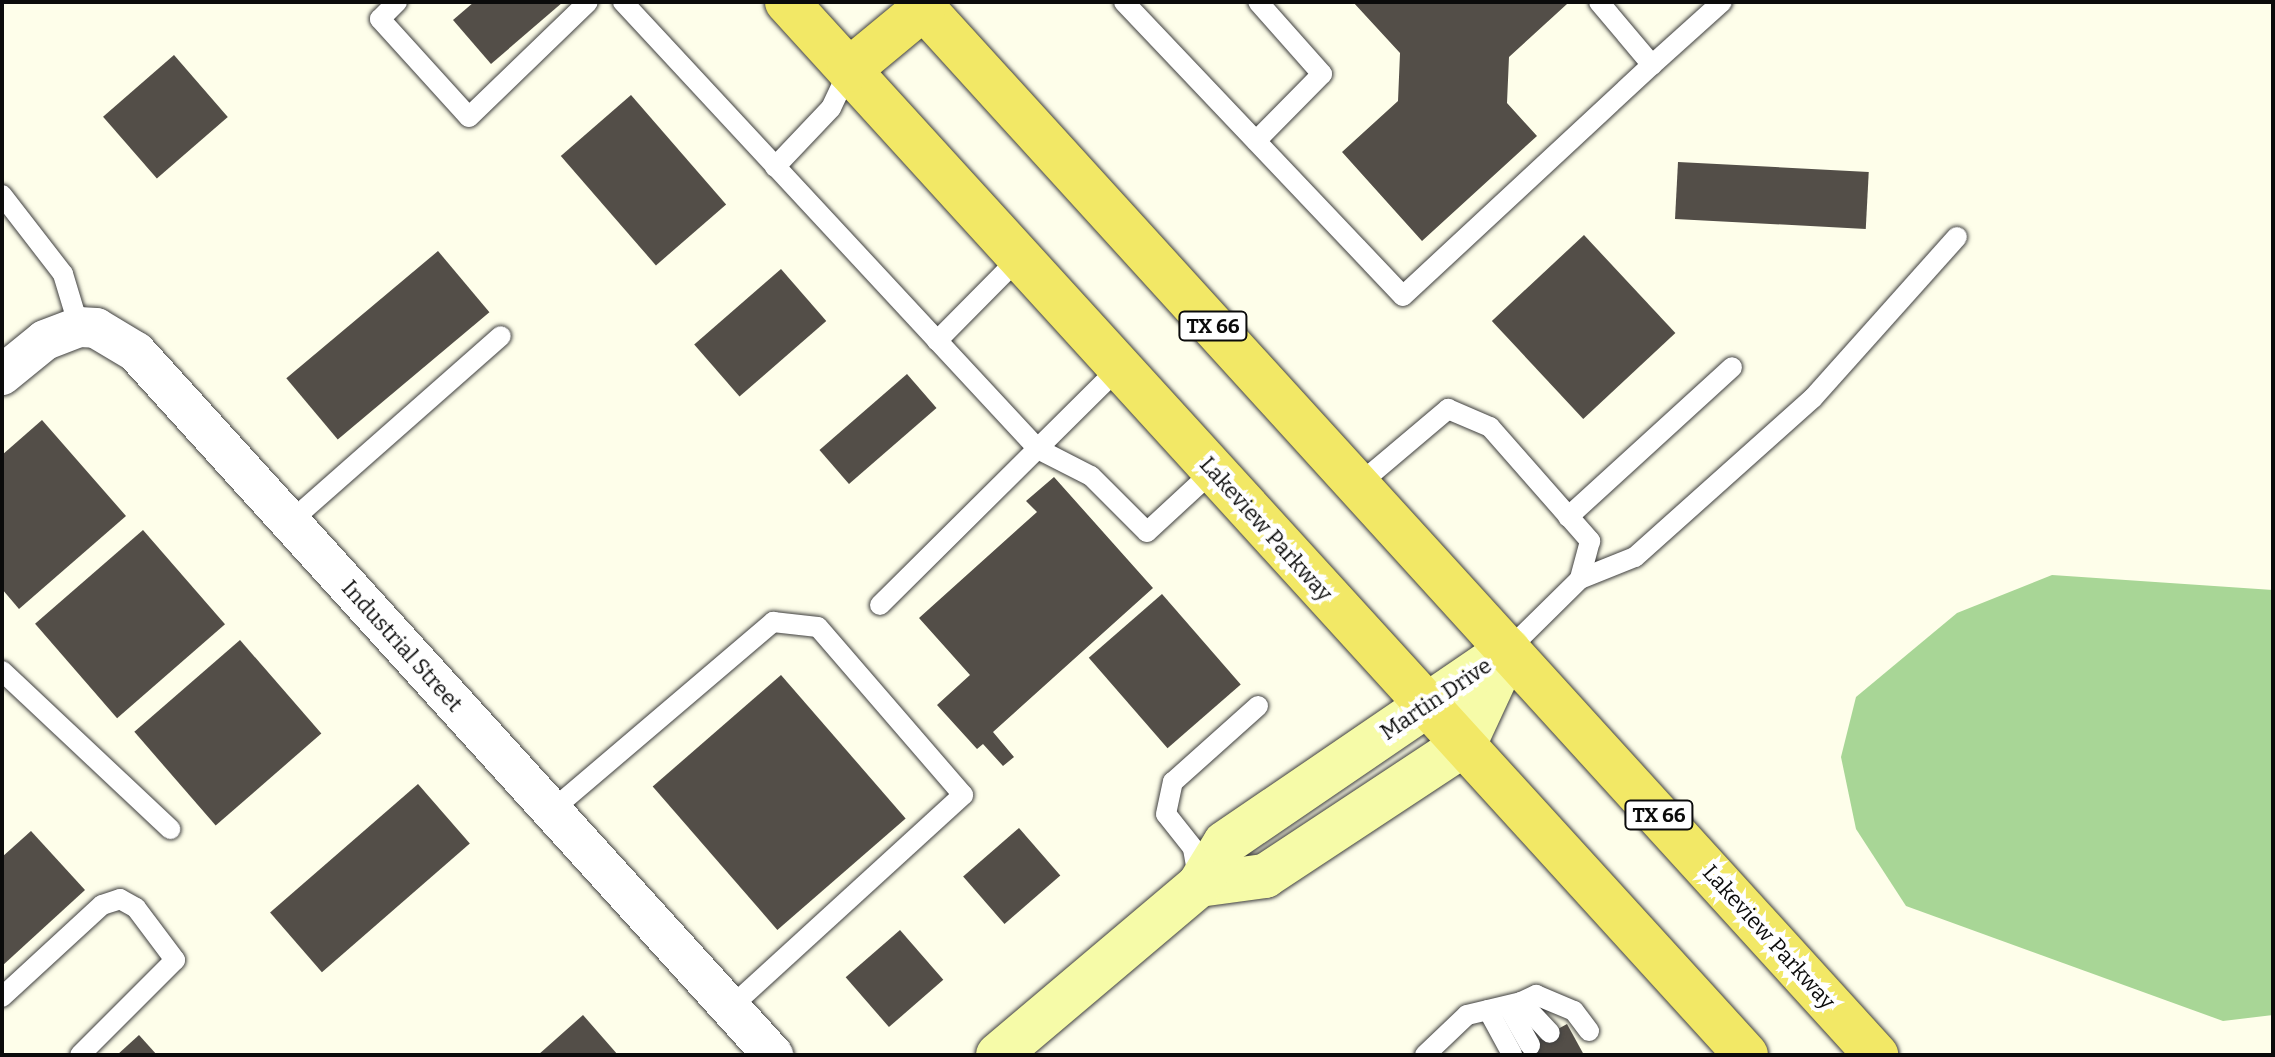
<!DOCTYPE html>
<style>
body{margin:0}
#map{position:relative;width:2275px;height:1057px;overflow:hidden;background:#fefeea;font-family:Bitter,serif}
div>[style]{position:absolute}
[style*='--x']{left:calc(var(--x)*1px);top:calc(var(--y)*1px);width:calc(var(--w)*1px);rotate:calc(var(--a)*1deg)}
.forest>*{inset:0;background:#a8d696}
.building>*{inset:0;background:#534e48;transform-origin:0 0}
.roads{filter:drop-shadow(0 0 2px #3e3e3e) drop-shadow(0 0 2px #3e3e3e)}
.lane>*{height:20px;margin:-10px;padding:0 10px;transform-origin:10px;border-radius:10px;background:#fff}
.street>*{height:40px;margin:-20px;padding:0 20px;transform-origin:20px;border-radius:20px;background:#fff}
.secondary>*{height:44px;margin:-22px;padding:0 22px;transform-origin:22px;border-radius:22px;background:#f6fba8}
.primary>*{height:44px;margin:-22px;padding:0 22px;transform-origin:22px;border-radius:22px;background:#f2e866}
span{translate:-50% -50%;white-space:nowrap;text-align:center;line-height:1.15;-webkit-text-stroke:8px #fff;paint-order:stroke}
.shield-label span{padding:2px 6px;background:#fff;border:2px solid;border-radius:6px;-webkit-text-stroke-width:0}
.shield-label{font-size:20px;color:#0b0b0b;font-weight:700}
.street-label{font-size:22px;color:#0b0b0b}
.frame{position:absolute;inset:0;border:4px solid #0b0b0b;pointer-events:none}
</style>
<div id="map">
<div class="forest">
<i style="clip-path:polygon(2052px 575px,2273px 590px,2273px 1015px,2223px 1021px,1906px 906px,1856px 829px,1841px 757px,1856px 697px,1957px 613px)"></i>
</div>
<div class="building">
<i style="clip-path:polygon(474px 2px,563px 2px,491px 64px,453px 20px)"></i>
<i style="clip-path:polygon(1353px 2px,1567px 4px,1509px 57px,1507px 103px,1537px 136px,1422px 241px,1342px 152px,1398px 101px,1400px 53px)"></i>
<i style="left:174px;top:55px;width:82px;height:94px;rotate:49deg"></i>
<i style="left:631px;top:95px;width:145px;height:93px;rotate:49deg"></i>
<i style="left:1678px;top:162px;width:191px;height:57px;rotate:3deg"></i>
<i style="left:1584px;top:235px;width:134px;height:126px;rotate:47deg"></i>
<i style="left:438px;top:251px;width:80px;height:198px;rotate:50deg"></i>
<i style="left:781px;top:269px;width:69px;height:115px;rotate:49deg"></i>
<i style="left:907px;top:374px;width:45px;height:116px;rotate:49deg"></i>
<i style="clip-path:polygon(42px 420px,126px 516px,19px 609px,2px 589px,2px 455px)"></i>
<i style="clip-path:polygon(1054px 477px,1153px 588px,993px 732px,1014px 757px,1003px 766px,983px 744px,977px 749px,937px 705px,970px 675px,919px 618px,1037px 512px,1026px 501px)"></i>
<i style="left:143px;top:530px;width:125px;height:143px;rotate:49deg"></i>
<i style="left:1162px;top:594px;width:120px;height:97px;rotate:49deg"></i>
<i style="left:240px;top:640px;width:124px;height:140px;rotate:49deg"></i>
<i style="left:781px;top:675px;width:190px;height:170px;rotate:49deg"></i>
<i style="left:418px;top:784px;width:79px;height:196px;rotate:49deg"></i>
<i style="left:1019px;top:828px;width:63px;height:74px;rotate:49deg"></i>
<i style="clip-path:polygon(31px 831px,85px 890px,2px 966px,2px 857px)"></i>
<i style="left:900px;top:930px;width:66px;height:72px;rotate:49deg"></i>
<i style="clip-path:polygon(583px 1015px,618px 1055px,538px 1055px)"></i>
<i style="clip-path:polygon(1567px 1024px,1584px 1055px,1511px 1055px)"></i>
<i style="clip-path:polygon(139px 1035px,157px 1055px,117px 1055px)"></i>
</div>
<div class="roads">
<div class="lane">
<i style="--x:397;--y:2;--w:24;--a:135"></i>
<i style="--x:380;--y:19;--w:132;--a:47.8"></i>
<i style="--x:469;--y:117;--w:165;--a:-44"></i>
<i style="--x:623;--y:2;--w:610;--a:47.13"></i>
<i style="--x:1038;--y:449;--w:59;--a:27"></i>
<i style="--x:1091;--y:476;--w:79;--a:45"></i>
<i style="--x:1147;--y:532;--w:90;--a:-42.7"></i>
<i style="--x:1124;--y:2;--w:405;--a:46.5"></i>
<i style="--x:1403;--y:296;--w:340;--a:-42.9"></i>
<i style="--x:1652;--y:65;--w:82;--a:-130.1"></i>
<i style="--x:1652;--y:65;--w:94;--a:-42"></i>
<i style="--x:1256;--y:141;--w:94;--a:-45.4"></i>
<i style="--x:1322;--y:74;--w:96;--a:-131.6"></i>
<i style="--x:775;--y:167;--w:81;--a:-46.5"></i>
<i style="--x:831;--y:108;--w:42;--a:-64.7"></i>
<i style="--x:2;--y:195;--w:100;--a:52.3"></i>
<i style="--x:63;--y:274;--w:55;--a:73.2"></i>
<i style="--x:937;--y:341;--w:117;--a:-45.3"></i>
<i style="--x:1358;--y:485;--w:118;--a:-40.2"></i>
<i style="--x:1448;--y:409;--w:46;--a:23.2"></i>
<i style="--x:1490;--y:427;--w:152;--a:48.7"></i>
<i style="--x:1590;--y:541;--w:39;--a:105"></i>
<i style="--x:1580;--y:579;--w:101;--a:135.4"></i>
<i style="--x:1568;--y:517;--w:222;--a:-42.4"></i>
<i style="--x:290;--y:522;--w:281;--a:-41.4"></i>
<i style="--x:1580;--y:579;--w:59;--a:-21.8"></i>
<i style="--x:1635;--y:557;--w:239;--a:-41.8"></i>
<i style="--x:1813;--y:398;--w:216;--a:-48.2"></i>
<i style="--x:880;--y:605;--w:337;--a:-44.8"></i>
<i style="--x:2;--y:671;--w:231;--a:43.2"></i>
<i style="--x:551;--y:811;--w:292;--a:-40.4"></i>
<i style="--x:773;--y:622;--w:45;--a:6.3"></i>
<i style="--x:818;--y:627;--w:222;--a:49.2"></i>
<i style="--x:963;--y:795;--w:316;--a:137.6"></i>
<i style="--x:1198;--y:877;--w:29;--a:-100"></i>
<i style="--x:1193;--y:848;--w:43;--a:-128.5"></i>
<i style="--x:1166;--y:814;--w:33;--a:-78"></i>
<i style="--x:1173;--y:782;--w:114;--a:-41.8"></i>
<i style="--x:2;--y:997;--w:136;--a:-42.6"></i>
<i style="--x:102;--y:905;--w:19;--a:-18"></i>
<i style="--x:120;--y:899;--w:18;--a:29"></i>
<i style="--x:136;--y:908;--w:65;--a:53.1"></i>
<i style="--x:175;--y:960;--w:134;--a:135"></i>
<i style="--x:1521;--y:1002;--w:17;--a:-25"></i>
<i style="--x:1536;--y:995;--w:41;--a:22.8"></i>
<i style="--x:1574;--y:1011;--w:25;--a:53"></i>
<i style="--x:1508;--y:1006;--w:45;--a:60.6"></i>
<i style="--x:1488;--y:1010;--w:50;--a:61.4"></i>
<i style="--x:1425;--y:1055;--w:58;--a:-43.6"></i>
<i style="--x:1467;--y:1015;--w:56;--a:-13.5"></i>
<i style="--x:1521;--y:1002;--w:42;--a:46.9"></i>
</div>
<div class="street">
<i style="--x:2;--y:375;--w:55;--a:-39.1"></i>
<i style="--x:45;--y:340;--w:36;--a:-21"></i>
<i style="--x:79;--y:327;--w:17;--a:3"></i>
<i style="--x:96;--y:328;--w:47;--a:31"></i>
<i style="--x:136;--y:352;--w:949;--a:47.82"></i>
</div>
<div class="secondary">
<i style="--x:1199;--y:885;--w:67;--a:-7.8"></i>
<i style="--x:1265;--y:876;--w:238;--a:-33.4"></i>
<i style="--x:1464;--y:745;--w:105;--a:-65.1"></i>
<i style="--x:998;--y:1055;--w:263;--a:-40.2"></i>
<i style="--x:1199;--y:885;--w:49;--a:-58.2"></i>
<i style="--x:1225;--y:843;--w:343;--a:-34.3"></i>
</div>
<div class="primary">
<i style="--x:787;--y:2;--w:1424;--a:47.67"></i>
<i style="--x:918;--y:2;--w:1424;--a:47.7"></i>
<i style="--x:849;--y:70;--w:97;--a:-39.6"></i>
</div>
</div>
<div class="shield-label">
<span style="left:1213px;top:326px">TX 66</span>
<span style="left:1659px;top:815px">TX 66</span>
</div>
<div class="street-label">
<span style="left:1266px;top:529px;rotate:48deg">Lakeview Parkway</span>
<span style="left:402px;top:646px;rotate:48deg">Industrial Street</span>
<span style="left:1436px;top:699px;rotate:-34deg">Martin Drive</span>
<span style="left:1769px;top:937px;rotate:48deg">Lakeview Parkway</span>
</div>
<div class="frame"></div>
</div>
